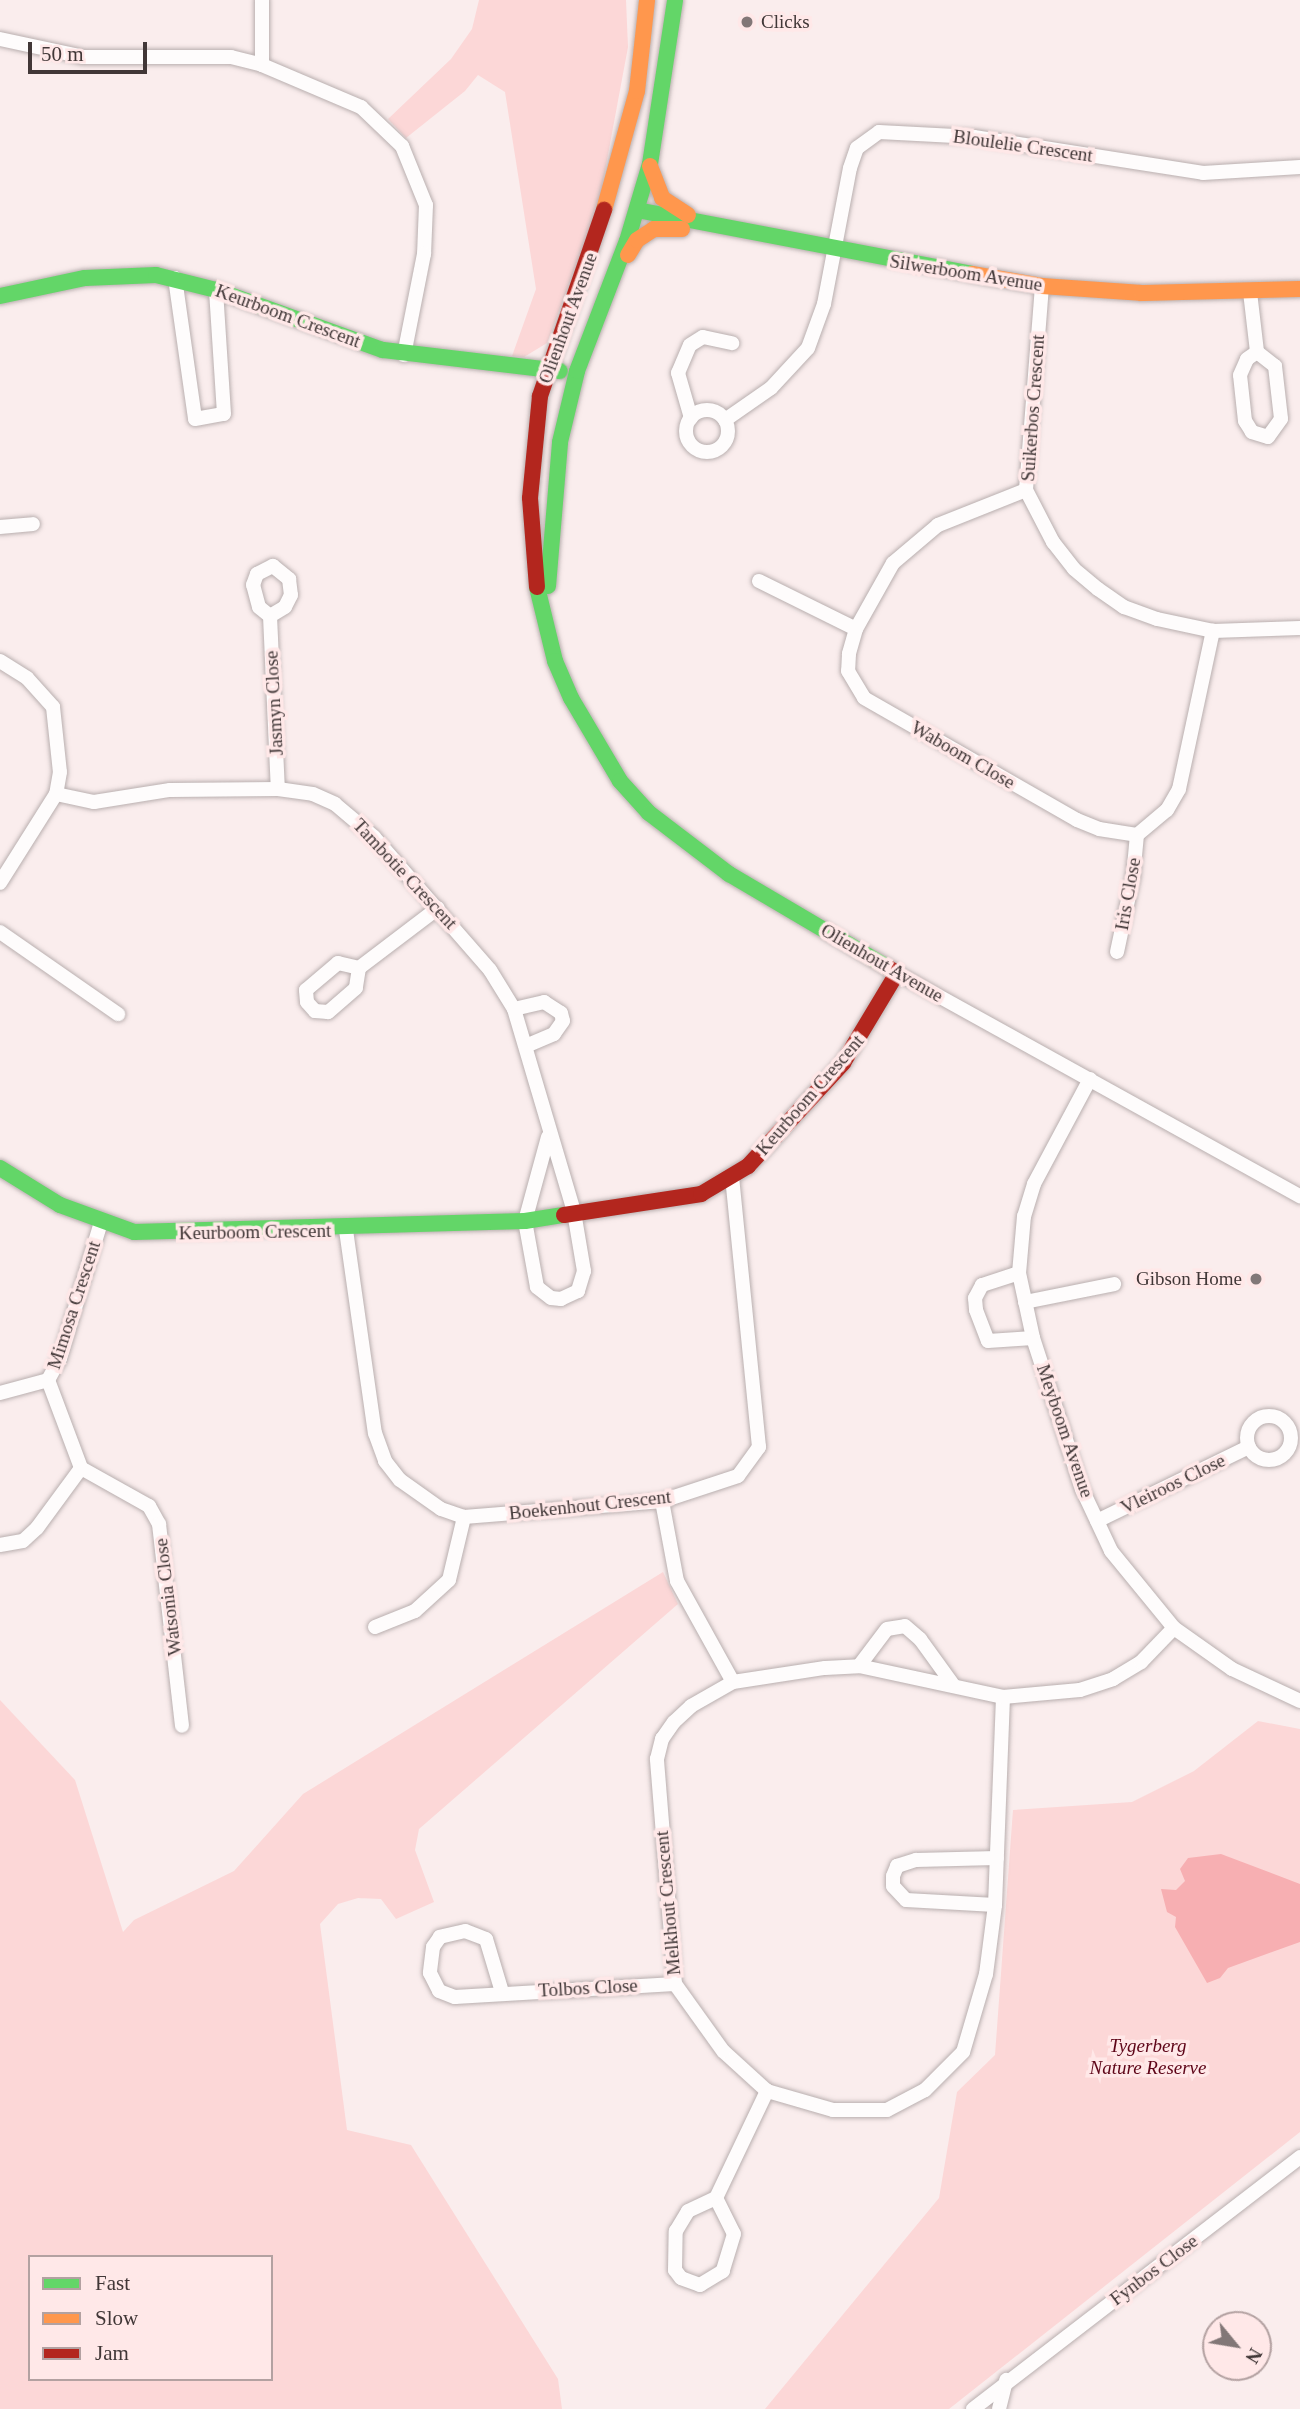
<!DOCTYPE html>
<style>
body{margin:0}
#map{position:relative;width:1300px;height:2409px;overflow:hidden;background:#faeded;font-family:Georgia,serif}
div>[style]{position:absolute}
[style*='--x']{left:calc(var(--x)*1px);top:calc(var(--y)*1px);width:calc(var(--w)*1px);rotate:calc(var(--a)*1deg)}
.green>*{inset:0;background:#fcd7d7}
.water>*{inset:0;background:#f7afb2}
.roads{filter:drop-shadow(0 0 2px #b9afaf) drop-shadow(0 0 2px #b9afaf)}
.street>*{height:14px;margin:-7px;padding:0 7px;transform-origin:7px;border-radius:7px;background:#fefcfc}
.street>.ring{margin:-7px;padding:0;box-sizing:content-box;background:none;border:14px solid #fefcfc;border-radius:50%}
.fast>*{height:16px;margin:-8px;padding:0 8px;transform-origin:8px;border-radius:8px;background:#63d668}
.slow>*{height:16px;margin:-8px;padding:0 8px;transform-origin:8px;border-radius:8px;background:#ff974d}
.jam>*{height:16px;margin:-8px;padding:0 8px;transform-origin:8px;border-radius:8px;background:#b3261e}
.dots>*{width:19px;height:19px;translate:-50% -50%;box-sizing:border-box;border:4px solid #ffe8e8;border-radius:50%}
span{translate:-50% -50%;white-space:nowrap;text-align:center;line-height:1.15;-webkit-text-stroke:7px #ffe8e8;paint-order:stroke}
.poi-label{font-size:19px;color:#413737}
.left{translate:0 -50%;text-align:left}
.right{translate:-100% -50%;text-align:right}
.street-label{font-size:19px;color:#413737}
.park-label{font-size:19px;color:#5e0518;font-style:italic}
.legend{position:absolute;left:28px;top:2255px;width:245px;height:126px;box-sizing:border-box;background:#ffe8e8;border:2px solid #b3a1a1;margin:0;padding:9px 12px;list-style:none;font-size:21px;color:#413737}
.legend li{display:flex;align-items:center;gap:14px;height:35px}
.legend b{width:35px;border:2px solid #b3a1a1}
.north{position:absolute;left:1202px;top:2311px;width:70px;height:70px;box-sizing:border-box;background:#ffe8e8;border:2px solid #b3a1a1;border-radius:50%;rotate:120deg;font-size:19px;font-weight:700;line-height:28px;text-align:center;color:#413737}
.north::after{content:'';display:block;margin:auto;width:24px;height:32px;background:#827777;clip-path:polygon(50% 0,100% 100%,50% 72%,0 100%)}
.scale{position:absolute;left:28px;top:42px;width:119px;height:32px;box-sizing:border-box;border:4px solid #413737;border-top:0;padding-left:9px;font-size:21px;line-height:24px;white-space:nowrap;color:#413737;-webkit-text-stroke:5px #ffe8e8;paint-order:stroke}
</style>
<div id="map">
<div class="green">
<i style="clip-path:polygon(479px 0,626px 0,628px 47px,599px 203px,547px 343px,524px 357px,512px 356px,536px 289px,505px 92px,478px 75px,465px 91px,406px 138px,388px 119px,451px 59px,472px 29px)"></i>
<i style="clip-path:polygon(evenodd,663px 1572px,678px 1604px,419px 1829px,415px 1850px,434px 1902px,396px 1919px,381px 1899px,358px 1898px,338px 1904px,320px 1924px,347px 2130px,411px 2145px,558px 2379px,562px 2409px,0 2409px,0 1700px,75px 1780px,123px 1932px,134px 1920px,234px 1871px,303px 1794px,663px 1572px,30px 2257px,271px 2257px,271px 2379px,30px 2379px,30px 2257px)"></i>
<i style="clip-path:polygon(1258px 1721px,1300px 1729px,1300px 2132px,949px 2409px,765px 2409px,939px 2198px,957px 2092px,995px 2055px,1013px 1810px,1132px 1802px,1194px 1771px)"></i>
</div>
<div class="water">
<i style="clip-path:polygon(1221px 1854px,1300px 1884px,1300px 1942px,1228px 1968px,1220px 1978px,1207px 1983px,1175px 1927px,1176px 1917px,1167px 1912px,1161px 1889px,1176px 1890px,1185px 1881px,1180px 1869px,1188px 1858px)"></i>
</div>
<div class="roads">
<div class="street">
<i style="--x:262;--y:0;--w:65;--a:90"></i>
<i style="--x:0;--y:39;--w:85;--a:12.2"></i>
<i style="--x:83;--y:57;--w:148;--a:0"></i>
<i style="--x:231;--y:57;--w:32;--a:14"></i>
<i style="--x:262;--y:65;--w:108;--a:23"></i>
<i style="--x:361;--y:107;--w:57;--a:43.6"></i>
<i style="--x:402;--y:146;--w:64;--a:67.9"></i>
<i style="--x:426;--y:205;--w:49;--a:92.3"></i>
<i style="--x:424;--y:254;--w:103;--a:101.2"></i>
<i style="--x:175;--y:278;--w:142;--a:81.9"></i>
<i style="--x:195;--y:419;--w:29;--a:-10"></i>
<i style="--x:224;--y:414;--w:124;--a:-93.7"></i>
<i style="--x:1042;--y:286;--w:205;--a:94.5"></i>
<i style="--x:1026;--y:490;--w:59;--a:62.6"></i>
<i style="--x:1053;--y:542;--w:34;--a:52"></i>
<i style="--x:1074;--y:569;--w:31;--a:40"></i>
<i style="--x:1098;--y:589;--w:32;--a:35"></i>
<i style="--x:1124;--y:607;--w:35;--a:20"></i>
<i style="--x:1157;--y:619;--w:57;--a:12.1"></i>
<i style="--x:1213;--y:631;--w:87;--a:-2"></i>
<i style="--x:1250;--y:292;--w:60;--a:83.3"></i>
<i style="--x:1257;--y:352;--w:23;--a:38"></i>
<i style="--x:1275;--y:366;--w:53;--a:83.5"></i>
<i style="--x:1281;--y:419;--w:22;--a:126"></i>
<i style="--x:1268;--y:437;--w:17;--a:-163"></i>
<i style="--x:1252;--y:432;--w:13;--a:-122"></i>
<i style="--x:1245;--y:421;--w:46;--a:-96.2"></i>
<i style="--x:1240;--y:375;--w:17;--a:-66"></i>
<i style="--x:1247;--y:359;--w:12;--a:-35"></i>
<i class="ring" style="left:686px;top:410px;width:28px;height:28px"></i>
<i style="--x:691;--y:418;--w:47;--a:-106.1"></i>
<i style="--x:678;--y:373;--w:30;--a:-67"></i>
<i style="--x:690;--y:345;--w:15;--a:-32"></i>
<i style="--x:703;--y:337;--w:30;--a:12"></i>
<i style="--x:725;--y:420;--w:56;--a:-34.8"></i>
<i style="--x:771;--y:388;--w:54;--a:-47.2"></i>
<i style="--x:808;--y:348;--w:47;--a:-70"></i>
<i style="--x:824;--y:304;--w:138;--a:-79.2"></i>
<i style="--x:850;--y:168;--w:21;--a:-71"></i>
<i style="--x:857;--y:148;--w:27;--a:-36"></i>
<i style="--x:879;--y:132;--w:95;--a:3"></i>
<i style="--x:974;--y:137;--w:232;--a:8.9"></i>
<i style="--x:1203;--y:173;--w:97;--a:-3.5"></i>
<i style="--x:1026;--y:490;--w:95;--a:158.3"></i>
<i style="--x:938;--y:525;--w:59;--a:139.8"></i>
<i style="--x:893;--y:563;--w:76;--a:119.3"></i>
<i style="--x:856;--y:629;--w:26;--a:106"></i>
<i style="--x:849;--y:654;--w:17;--a:93"></i>
<i style="--x:848;--y:671;--w:31;--a:59"></i>
<i style="--x:864;--y:698;--w:245;--a:29.8"></i>
<i style="--x:1077;--y:820;--w:24;--a:22"></i>
<i style="--x:1099;--y:829;--w:38;--a:9"></i>
<i style="--x:1137;--y:835;--w:39;--a:-40"></i>
<i style="--x:1167;--y:810;--w:24;--a:-60"></i>
<i style="--x:1179;--y:789;--w:162;--a:-77.9"></i>
<i style="--x:0;--y:527;--w:33;--a:-5"></i>
<i style="--x:273;--y:566;--w:21;--a:39"></i>
<i style="--x:289;--y:579;--w:16;--a:83"></i>
<i style="--x:291;--y:595;--w:13;--a:117"></i>
<i style="--x:285;--y:607;--w:17;--a:149"></i>
<i style="--x:270;--y:616;--w:14;--a:-141"></i>
<i style="--x:259;--y:607;--w:23;--a:-105"></i>
<i style="--x:253;--y:585;--w:12;--a:-70"></i>
<i style="--x:257;--y:574;--w:18;--a:-27"></i>
<i style="--x:759;--y:581;--w:108;--a:26.3"></i>
<i style="--x:270;--y:616;--w:173;--a:87.4"></i>
<i style="--x:0;--y:661;--w:32;--a:32"></i>
<i style="--x:27;--y:678;--w:39;--a:48"></i>
<i style="--x:53;--y:707;--w:65;--a:83.9"></i>
<i style="--x:60;--y:772;--w:22;--a:100"></i>
<i style="--x:56;--y:794;--w:105;--a:122.2"></i>
<i style="--x:56;--y:794;--w:39;--a:12"></i>
<i style="--x:94;--y:802;--w:77;--a:-9"></i>
<i style="--x:170;--y:790;--w:108;--a:-0.5"></i>
<i style="--x:278;--y:789;--w:35;--a:8"></i>
<i style="--x:313;--y:794;--w:24;--a:24"></i>
<i style="--x:335;--y:804;--w:51;--a:40.2"></i>
<i style="--x:374;--y:837;--w:176;--a:48.9"></i>
<i style="--x:490;--y:970;--w:46;--a:58.4"></i>
<i style="--x:514;--y:1009;--w:212;--a:73.5"></i>
<i style="--x:574;--y:1212;--w:60;--a:80.4"></i>
<i style="--x:584;--y:1271;--w:21;--a:107"></i>
<i style="--x:578;--y:1291;--w:19;--a:155"></i>
<i style="--x:561;--y:1299;--w:10;--a:-174"></i>
<i style="--x:551;--y:1298;--w:18;--a:-142"></i>
<i style="--x:537;--y:1287;--w:67;--a:-100.3"></i>
<i style="--x:525;--y:1221;--w:87;--a:-74.7"></i>
<i style="--x:0;--y:932;--w:144;--a:34.8"></i>
<i style="--x:1117;--y:952;--w:77;--a:-78"></i>
<i style="--x:1133;--y:877;--w:42;--a:-84.6"></i>
<i style="--x:338;--y:963;--w:22;--a:13"></i>
<i style="--x:359;--y:968;--w:20;--a:99"></i>
<i style="--x:356;--y:988;--w:37;--a:139"></i>
<i style="--x:328;--y:1012;--w:13;--a:-176"></i>
<i style="--x:315;--y:1011;--w:12;--a:-132"></i>
<i style="--x:307;--y:1002;--w:12;--a:-95"></i>
<i style="--x:306;--y:990;--w:42;--a:-40.2"></i>
<i style="--x:359;--y:968;--w:99;--a:-37.2"></i>
<i style="--x:897;--y:973;--w:461;--a:29"></i>
<i style="--x:514;--y:1009;--w:31;--a:-13"></i>
<i style="--x:544;--y:1002;--w:20;--a:33"></i>
<i style="--x:561;--y:1013;--w:8;--a:76"></i>
<i style="--x:563;--y:1021;--w:16;--a:125"></i>
<i style="--x:554;--y:1034;--w:30;--a:157"></i>
<i style="--x:1090;--y:1079;--w:119;--a:118.1"></i>
<i style="--x:1034;--y:1184;--w:34;--a:107"></i>
<i style="--x:1024;--y:1216;--w:57;--a:95"></i>
<i style="--x:1019;--y:1273;--w:66;--a:77.8"></i>
<i style="--x:1033;--y:1338;--w:159;--a:72"></i>
<i style="--x:1082;--y:1489;--w:68;--a:64.9"></i>
<i style="--x:1111;--y:1551;--w:99;--a:50.7"></i>
<i style="--x:1174;--y:1628;--w:71;--a:35.3"></i>
<i style="--x:1232;--y:1669;--w:75;--a:25.2"></i>
<i style="--x:346;--y:1230;--w:205;--a:81.9"></i>
<i style="--x:375;--y:1433;--w:30;--a:70"></i>
<i style="--x:385;--y:1461;--w:24;--a:52"></i>
<i style="--x:400;--y:1480;--w:50;--a:35.3"></i>
<i style="--x:441;--y:1509;--w:24;--a:19"></i>
<i style="--x:464;--y:1517;--w:199;--a:-4.6"></i>
<i style="--x:662;--y:1501;--w:80;--a:-18.2"></i>
<i style="--x:738;--y:1476;--w:36;--a:-54"></i>
<i style="--x:759;--y:1447;--w:270;--a:-95.7"></i>
<i style="--x:1019;--y:1273;--w:39;--a:162"></i>
<i style="--x:982;--y:1285;--w:15;--a:118"></i>
<i style="--x:975;--y:1298;--w:12;--a:85"></i>
<i style="--x:976;--y:1310;--w:33;--a:69"></i>
<i style="--x:988;--y:1341;--w:45;--a:-3.8"></i>
<i style="--x:1025;--y:1302;--w:91;--a:-11.4"></i>
<i style="--x:48;--y:1380;--w:94;--a:69.4"></i>
<i style="--x:0;--y:1393;--w:50;--a:-15.2"></i>
<i style="--x:48;--y:1380;--w:25;--a:-61"></i>
<i style="--x:60;--y:1358;--w:142;--a:-73.2"></i>
<i class="ring" style="left:1247px;top:1416px;width:30px;height:30px"></i>
<i style="--x:81;--y:1468;--w:78;--a:29.2"></i>
<i style="--x:149;--y:1506;--w:21;--a:61"></i>
<i style="--x:159;--y:1524;--w:203;--a:83.5"></i>
<i style="--x:662;--y:1501;--w:81;--a:79.4"></i>
<i style="--x:677;--y:1581;--w:115;--a:61"></i>
<i style="--x:1097;--y:1521;--w:169;--a:-26"></i>
<i style="--x:0;--y:1545;--w:23;--a:-10"></i>
<i style="--x:23;--y:1541;--w:19;--a:-43"></i>
<i style="--x:37;--y:1528;--w:74;--a:-53.7"></i>
<i style="--x:375;--y:1627;--w:43;--a:-21.8"></i>
<i style="--x:415;--y:1611;--w:46;--a:-42.4"></i>
<i style="--x:449;--y:1580;--w:65;--a:-76.6"></i>
<i style="--x:859;--y:1666;--w:46;--a:-52.9"></i>
<i style="--x:887;--y:1629;--w:18;--a:-9"></i>
<i style="--x:905;--y:1626;--w:20;--a:41"></i>
<i style="--x:920;--y:1639;--w:58;--a:54.1"></i>
<i style="--x:1003;--y:1697;--w:208;--a:92.2"></i>
<i style="--x:995;--y:1905;--w:70;--a:97.4"></i>
<i style="--x:986;--y:1974;--w:81;--a:106.4"></i>
<i style="--x:963;--y:2052;--w:54;--a:135"></i>
<i style="--x:925;--y:2090;--w:43;--a:152.2"></i>
<i style="--x:887;--y:2110;--w:54;--a:180"></i>
<i style="--x:833;--y:2110;--w:69;--a:-163.9"></i>
<i style="--x:767;--y:2091;--w:59;--a:-137.7"></i>
<i style="--x:723;--y:2051;--w:82;--a:-125.6"></i>
<i style="--x:675;--y:1984;--w:226;--a:-94.6"></i>
<i style="--x:657;--y:1759;--w:21;--a:-76"></i>
<i style="--x:662;--y:1739;--w:21;--a:-55"></i>
<i style="--x:674;--y:1722;--w:23;--a:-43"></i>
<i style="--x:691;--y:1706;--w:48;--a:-29.7"></i>
<i style="--x:733;--y:1682;--w:93;--a:-8.7"></i>
<i style="--x:825;--y:1668;--w:34;--a:-3"></i>
<i style="--x:859;--y:1666;--w:147;--a:12.1"></i>
<i style="--x:1003;--y:1697;--w:77;--a:-5.2"></i>
<i style="--x:1080;--y:1690;--w:35;--a:-18"></i>
<i style="--x:1113;--y:1679;--w:33;--a:-31"></i>
<i style="--x:1141;--y:1662;--w:47;--a:-45.9"></i>
<i style="--x:995;--y:1905;--w:89;--a:-176.8"></i>
<i style="--x:906;--y:1900;--w:19;--a:-133"></i>
<i style="--x:893;--y:1886;--w:10;--a:-90"></i>
<i style="--x:893;--y:1876;--w:11;--a:-68"></i>
<i style="--x:897;--y:1866;--w:20;--a:-18"></i>
<i style="--x:916;--y:1860;--w:81;--a:-1.4"></i>
<i style="--x:502;--y:1992;--w:55;--a:-106.8"></i>
<i style="--x:486;--y:1939;--w:22;--a:-159"></i>
<i style="--x:465;--y:1931;--w:26;--a:167"></i>
<i style="--x:440;--y:1937;--w:12;--a:125"></i>
<i style="--x:433;--y:1947;--w:26;--a:97"></i>
<i style="--x:430;--y:1973;--w:20;--a:63"></i>
<i style="--x:439;--y:1991;--w:17;--a:21"></i>
<i style="--x:455;--y:1997;--w:220;--a:-3.4"></i>
<i style="--x:716;--y:2198;--w:40;--a:63.4"></i>
<i style="--x:734;--y:2234;--w:39;--a:107"></i>
<i style="--x:723;--y:2271;--w:27;--a:149"></i>
<i style="--x:700;--y:2285;--w:20;--a:-160"></i>
<i style="--x:681;--y:2278;--w:10;--a:-127"></i>
<i style="--x:675;--y:2270;--w:39;--a:-89"></i>
<i style="--x:676;--y:2231;--w:23;--a:-59"></i>
<i style="--x:688;--y:2211;--w:31;--a:-25"></i>
<i style="--x:716;--y:2198;--w:119;--a:-64.5"></i>
<i style="--x:973;--y:2409;--w:413;--a:-37.6"></i>
<i style="--x:999;--y:2409;--w:30;--a:-76"></i>
</div>
<div class="fast">
<i style="--x:637;--y:210;--w:341;--a:10.8"></i>
<i style="--x:0;--y:296;--w:87;--a:-12"></i>
<i style="--x:85;--y:278;--w:71;--a:-2.4"></i>
<i style="--x:156;--y:275;--w:62;--a:14"></i>
<i style="--x:216;--y:290;--w:177;--a:19.8"></i>
<i style="--x:383;--y:350;--w:178;--a:6.8"></i>
<i style="--x:548;--y:586;--w:144;--a:-85.2"></i>
<i style="--x:560;--y:442;--w:73;--a:-76.5"></i>
<i style="--x:577;--y:371;--w:139;--a:-69"></i>
<i style="--x:627;--y:241;--w:80;--a:-73.4"></i>
<i style="--x:650;--y:164;--w:166;--a:-81.3"></i>
<i style="--x:537;--y:587;--w:76;--a:76.3"></i>
<i style="--x:555;--y:661;--w:40;--a:66.6"></i>
<i style="--x:571;--y:698;--w:96;--a:59.4"></i>
<i style="--x:620;--y:781;--w:43;--a:47.8"></i>
<i style="--x:649;--y:813;--w:101;--a:37.3"></i>
<i style="--x:729;--y:874;--w:183;--a:30.5"></i>
<i style="--x:0;--y:1168;--w:70;--a:31.7"></i>
<i style="--x:60;--y:1205;--w:79;--a:20"></i>
<i style="--x:134;--y:1232;--w:391;--a:-1.6"></i>
<i style="--x:525;--y:1221;--w:39;--a:-9"></i>
</div>
<div class="slow">
<i style="--x:650;--y:166;--w:34;--a:69"></i>
<i style="--x:662;--y:198;--w:31;--a:33"></i>
<i style="--x:604;--y:210;--w:123;--a:-74.5"></i>
<i style="--x:637;--y:91;--w:92;--a:-83.7"></i>
<i style="--x:628;--y:255;--w:17;--a:-59"></i>
<i style="--x:637;--y:240;--w:20;--a:-33"></i>
<i style="--x:654;--y:229;--w:28;--a:0"></i>
<i style="--x:972;--y:274;--w:71;--a:9.7"></i>
<i style="--x:1042;--y:286;--w:100;--a:4"></i>
<i style="--x:1142;--y:293;--w:158;--a:-1.5"></i>
</div>
<div class="jam">
<i style="--x:537;--y:587;--w:89;--a:-94.5"></i>
<i style="--x:530;--y:498;--w:102;--a:-84.4"></i>
<i style="--x:540;--y:396;--w:197;--a:-71"></i>
<i style="--x:564;--y:1215;--w:139;--a:-8.7"></i>
<i style="--x:701;--y:1194;--w:55;--a:-30.8"></i>
<i style="--x:748;--y:1166;--w:140;--a:-47.3"></i>
<i style="--x:843;--y:1063;--w:105;--a:-59"></i>
<i style="--x:897;--y:973;--w:12;--a:-149"></i>
</div>
</div>
<div class="dots">
<i style="left:747px;top:22px;background:#827777"></i>
<i style="left:1256px;top:1279px;background:#827777"></i>
</div>
<div class="poi-label">
<span class="left" style="left:761px;top:22px">Clicks</span>
<span class="right" style="left:1242px;top:1279px">Gibson Home</span>
</div>
<div class="street-label">
<span style="left:1023px;top:146px;rotate:8deg">Bloulelie Crescent</span>
<span style="left:966px;top:273px;rotate:9deg">Silwerboom Avenue</span>
<span style="left:288px;top:316px;rotate:20deg">Keurboom Crescent</span>
<span style="left:568px;top:318px;rotate:-70deg">Olienhout Avenue</span>
<span style="left:1033px;top:408px;rotate:-86deg">Suikerbos Crescent</span>
<span style="left:274px;top:703px;rotate:-93deg">Jasmyn Close</span>
<span style="left:963px;top:755px;rotate:30deg">Waboom Close</span>
<span style="left:405px;top:874px;rotate:47deg">Tambotie Crescent</span>
<span style="left:1128px;top:894px;rotate:-80deg">Iris Close</span>
<span style="left:882px;top:963px;rotate:30deg">Olienhout Avenue</span>
<span style="left:810px;top:1095px;rotate:-49deg">Keurboom Crescent</span>
<span style="left:255px;top:1232px;rotate:-1deg">Keurboom Crescent</span>
<span style="left:74px;top:1305px;rotate:-72deg">Mimosa Crescent</span>
<span style="left:1065px;top:1431px;rotate:71deg">Meyboom Avenue</span>
<span style="left:1173px;top:1484px;rotate:-26deg">Vleiroos Close</span>
<span style="left:590px;top:1505px;rotate:-6deg">Boekenhout Crescent</span>
<span style="left:168px;top:1597px;rotate:-97deg">Watsonia Close</span>
<span style="left:668px;top:1903px;rotate:-95deg">Melkhout Crescent</span>
<span style="left:588px;top:1988px;rotate:-3deg">Tolbos Close</span>
<span style="left:1154px;top:2270px;rotate:-37deg">Fynbos Close</span>
</div>
<div class="park-label">
<span style="left:1148px;top:2057px">Tygerberg<br>Nature Reserve</span>
</div>
<ul class="legend">
<li><b style="height:9px;background:#63d668"></b>Fast</li>
<li><b style="height:9px;background:#ff974d"></b>Slow</li>
<li><b style="height:9px;background:#b3261e"></b>Jam</li>
</ul>
<div class="north">N</div>
<div class="scale">50 m</div>
</div>
